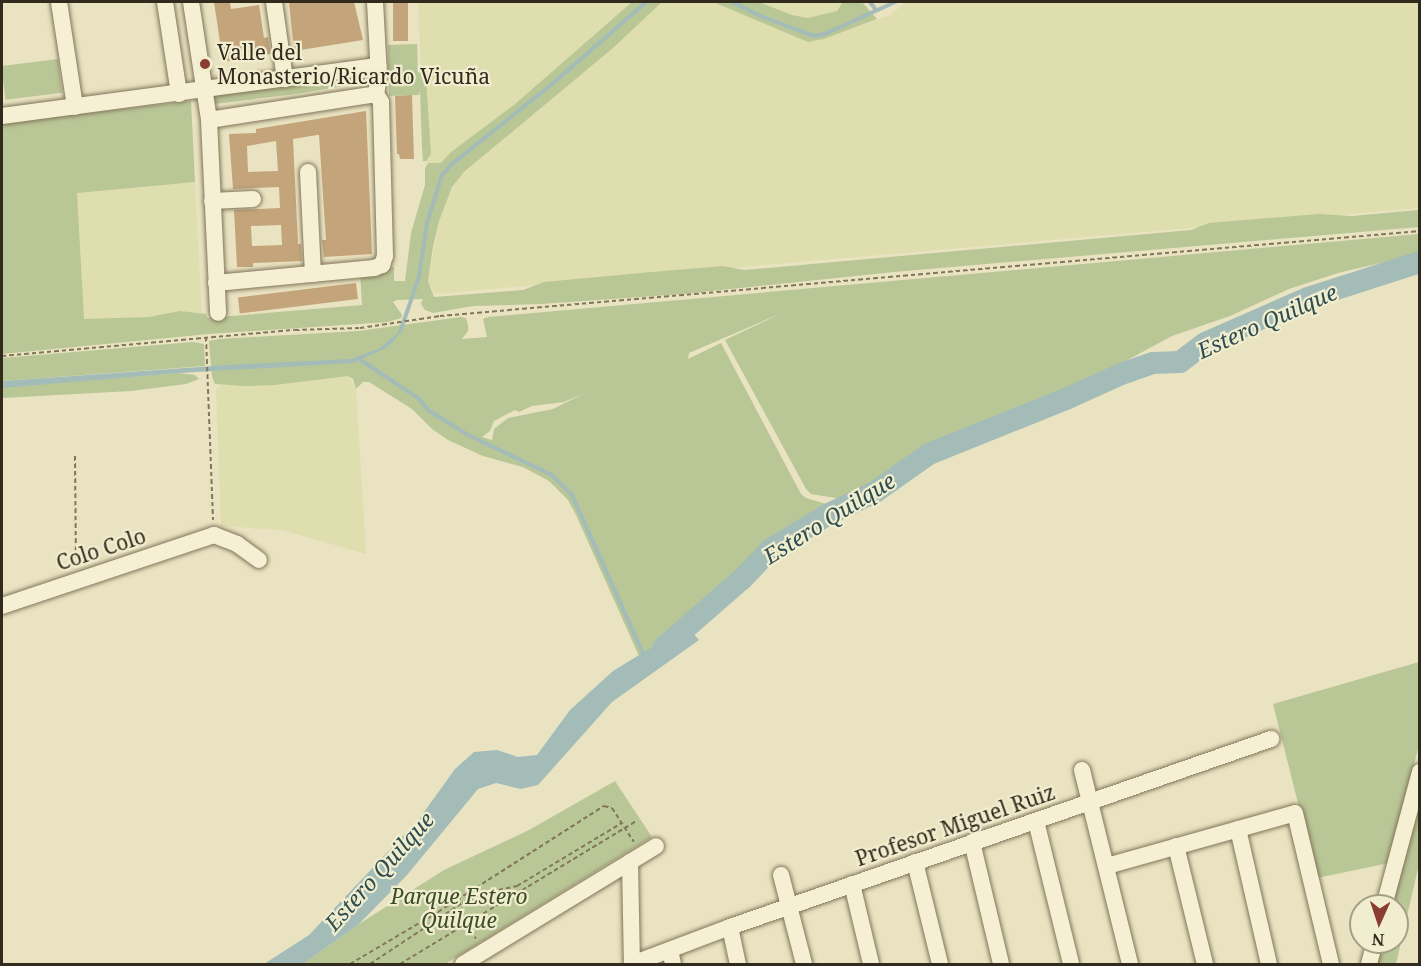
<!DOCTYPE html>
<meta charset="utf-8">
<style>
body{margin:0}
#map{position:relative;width:1421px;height:966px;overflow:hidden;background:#e9e3c1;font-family:"Noto Serif",serif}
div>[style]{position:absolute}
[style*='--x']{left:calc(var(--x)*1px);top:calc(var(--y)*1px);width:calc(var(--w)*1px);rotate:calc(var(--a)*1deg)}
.farmland>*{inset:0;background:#dedeaf;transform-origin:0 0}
.green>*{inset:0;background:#b9c696;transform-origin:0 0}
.water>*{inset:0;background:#a3bcb8}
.stream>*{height:4px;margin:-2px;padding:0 2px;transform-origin:2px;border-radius:2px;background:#a3bcb8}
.river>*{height:22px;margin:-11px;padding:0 11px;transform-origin:11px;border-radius:11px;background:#a3bcb8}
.building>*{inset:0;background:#c4a47a;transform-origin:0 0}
.path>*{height:2px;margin-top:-1px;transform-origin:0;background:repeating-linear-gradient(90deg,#81755a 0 4.5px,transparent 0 7.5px)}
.roads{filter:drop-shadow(0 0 2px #81755a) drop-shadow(0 0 2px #81755a)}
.minor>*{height:16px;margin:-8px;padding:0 8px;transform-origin:8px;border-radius:8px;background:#f5f0d3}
.dots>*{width:16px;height:16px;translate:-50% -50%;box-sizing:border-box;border:3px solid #f1edcf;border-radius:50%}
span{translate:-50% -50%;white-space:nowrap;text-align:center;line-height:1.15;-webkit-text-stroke:4.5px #f1edcf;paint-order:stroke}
.poi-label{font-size:21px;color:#322a1d}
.left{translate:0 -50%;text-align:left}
.street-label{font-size:21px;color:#322a1d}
.park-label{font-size:21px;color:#3c4c25;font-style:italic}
.water-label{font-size:22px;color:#2e4d50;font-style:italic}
.frame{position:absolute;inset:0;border:3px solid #322a1d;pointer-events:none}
.north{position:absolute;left:1349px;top:894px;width:60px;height:60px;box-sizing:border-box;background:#f1edcf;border:2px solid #a59f88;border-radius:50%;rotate:183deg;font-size:16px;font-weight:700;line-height:24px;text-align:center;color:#322a1d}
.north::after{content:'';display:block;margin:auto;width:21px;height:27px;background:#8a3d30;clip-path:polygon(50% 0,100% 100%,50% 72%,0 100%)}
</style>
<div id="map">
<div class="farmland">
<i style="clip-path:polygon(418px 2px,632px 2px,515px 104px,451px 152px,439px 167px,426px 170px)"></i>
<i style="clip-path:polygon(662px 2px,713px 2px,808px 42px,824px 39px,890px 15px,906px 2px,1419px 2px,1419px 208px,434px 294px,428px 281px,439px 221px,447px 198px,459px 177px,613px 48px)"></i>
<i style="clip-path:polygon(759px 2px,843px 2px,837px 11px,808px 18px,792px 15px)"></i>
<i style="left:195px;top:182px;width:136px;height:119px;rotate:87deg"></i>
<i style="clip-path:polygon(348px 376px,356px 389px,366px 554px,282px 530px,221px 526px,216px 389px,222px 385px,275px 385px)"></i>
</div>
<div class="green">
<i style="clip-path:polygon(632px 2px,662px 2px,613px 48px,464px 172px,452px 187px,439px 221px,433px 247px,428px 281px,434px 297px,523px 290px,544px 282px,652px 272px,723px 266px,744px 270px,1191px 230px,1209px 223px,1319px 214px,1352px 216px,1419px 210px,1419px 227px,894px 272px,683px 294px,541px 304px,473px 306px,433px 313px,425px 310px,421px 304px,423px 299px,397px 300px,393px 302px,402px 315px,401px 318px,388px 322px,209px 334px,2px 354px,2px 123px,191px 101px,195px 182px,77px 193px,84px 319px,149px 317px,180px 311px,206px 314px,207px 318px,362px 305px,360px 270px,394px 267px,394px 281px,405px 281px,411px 233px,425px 185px,425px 168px,429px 163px,441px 163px,451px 152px,515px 104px)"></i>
<i style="clip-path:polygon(713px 2px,759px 2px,792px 15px,808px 18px,837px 11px,843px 2px,862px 2px,877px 19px,824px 39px,808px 42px)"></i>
<i style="clip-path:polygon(417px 44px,418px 73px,423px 69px,426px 78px,431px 154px,426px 161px,423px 161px,422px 147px,420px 91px,419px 95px,389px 96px,388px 45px)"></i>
<i style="left:58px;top:59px;width:34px;height:57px;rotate:83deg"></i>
<i style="clip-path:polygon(370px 75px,371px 79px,367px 82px,296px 94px,214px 104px,210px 96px)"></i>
<i style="clip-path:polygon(evenodd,1419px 234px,1419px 254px,1338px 273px,1289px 289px,1230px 316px,1172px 336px,1083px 384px,997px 416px,926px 449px,842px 499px,811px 494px,806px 489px,725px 340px,782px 313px,689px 353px,688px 359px,721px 343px,801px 494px,806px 498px,833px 506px,767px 547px,706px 606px,667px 638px,639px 656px,576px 515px,568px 500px,549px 481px,523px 467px,483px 456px,448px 440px,432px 429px,412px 409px,369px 382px,363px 382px,356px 389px,353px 379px,348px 376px,275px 385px,246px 386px,215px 384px,212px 377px,209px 341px,219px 339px,358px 331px,461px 317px,466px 318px,468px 325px,468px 331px,462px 339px,475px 338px,487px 337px,483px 319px,488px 317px,1419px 234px,585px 393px,553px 409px,508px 418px,494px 429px,492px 440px,482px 437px,490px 431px,494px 421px,515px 410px,519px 412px,532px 406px,564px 402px,585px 393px)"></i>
<i style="clip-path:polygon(193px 342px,204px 344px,205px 366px,2px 381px,2px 358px)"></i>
<i style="clip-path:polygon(179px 373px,195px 375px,199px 379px,186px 384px,131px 391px,2px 398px,2px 387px)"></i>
<i style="clip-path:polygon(1419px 662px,1419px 745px,1389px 863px,1317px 878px,1273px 704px)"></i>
<i style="clip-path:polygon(615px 781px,652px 837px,445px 964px,303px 964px,359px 924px,444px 870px,529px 830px)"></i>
<i style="clip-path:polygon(1419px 793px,1419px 864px,1396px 964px,1374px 964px,1380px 942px,1397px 942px,1397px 906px,1390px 906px)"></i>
</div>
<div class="water">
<i style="clip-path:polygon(401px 330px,394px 341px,386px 348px,353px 363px,179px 373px,2px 388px,2px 381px,227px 365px,351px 359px,380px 348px)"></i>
<i style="clip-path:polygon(684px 623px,699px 640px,612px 702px,538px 785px,521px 789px,496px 783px,478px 789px,407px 875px,359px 924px,303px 964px,264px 964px,309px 935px,419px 819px,455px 769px,474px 752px,497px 750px,518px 757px,537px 755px,570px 710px,613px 671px,667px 638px)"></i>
</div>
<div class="stream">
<i style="--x:732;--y:2;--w:34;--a:26"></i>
<i style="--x:763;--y:17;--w:54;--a:20.4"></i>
<i style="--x:814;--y:36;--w:11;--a:-10"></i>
<i style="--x:825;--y:34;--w:77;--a:-24.6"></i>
<i style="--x:870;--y:2;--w:10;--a:53"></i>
<i style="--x:400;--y:332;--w:58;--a:-70.9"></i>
<i style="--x:419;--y:277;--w:55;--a:-81.6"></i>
<i style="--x:427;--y:223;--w:50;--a:-72.6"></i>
<i style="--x:442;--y:175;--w:15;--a:-48"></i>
<i style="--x:452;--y:164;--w:127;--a:-38.6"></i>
<i style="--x:551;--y:85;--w:126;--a:-41.1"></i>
<i style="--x:359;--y:359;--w:71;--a:33.5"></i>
<i style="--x:418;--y:398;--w:16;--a:50"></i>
<i style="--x:428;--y:410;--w:47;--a:32"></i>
<i style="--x:468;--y:435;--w:93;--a:25.5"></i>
<i style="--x:552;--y:475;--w:28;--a:45"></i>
<i style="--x:572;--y:495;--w:176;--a:65.9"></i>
</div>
<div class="river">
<i style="--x:664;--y:647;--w:103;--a:-41.1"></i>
<i style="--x:742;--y:579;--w:42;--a:-46"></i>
<i style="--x:771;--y:549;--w:68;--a:-31.1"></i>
<i style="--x:829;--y:514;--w:51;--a:-25.6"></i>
<i style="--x:875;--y:492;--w:66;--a:-35.1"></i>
<i style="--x:929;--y:454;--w:148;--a:-21.9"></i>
<i style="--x:1066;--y:399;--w:60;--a:-24.4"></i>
<i style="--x:1121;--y:374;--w:34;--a:-19"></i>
<i style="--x:1153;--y:363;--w:27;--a:-2"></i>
<i style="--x:1180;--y:362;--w:31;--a:-37"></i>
<i style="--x:1205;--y:343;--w:112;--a:-23.6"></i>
<i style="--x:1308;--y:298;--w:118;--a:-17.8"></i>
</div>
<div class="building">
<i style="clip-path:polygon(214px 2px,230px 2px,231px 9px,259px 5px,264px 38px,268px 37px,271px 54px,223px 62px)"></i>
<i style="clip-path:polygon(289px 2px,354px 2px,363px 40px,294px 51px)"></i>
<i style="left:393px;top:2px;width:15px;height:39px"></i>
<i style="clip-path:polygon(412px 95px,414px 159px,400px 159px,399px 154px,397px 154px,395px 96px)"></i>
<i style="clip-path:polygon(evenodd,366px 111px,372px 254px,324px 257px,322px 240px,326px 240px,319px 135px,317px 135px,293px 139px,298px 244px,301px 244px,302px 261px,253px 263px,253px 267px,237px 267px,234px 210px,280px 208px,279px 187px,233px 189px,229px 134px,256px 133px,256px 129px,366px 111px,276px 141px,278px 171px,248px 172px,247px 146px,276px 141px,366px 111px,281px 225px,282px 245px,252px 246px,251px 226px,281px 225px)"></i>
<i style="left:356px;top:283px;width:16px;height:119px;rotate:83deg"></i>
</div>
<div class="path">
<i style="--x:206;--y:337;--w:183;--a:87.8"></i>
<i style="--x:2;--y:356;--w:294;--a:-5.1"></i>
<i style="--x:295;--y:330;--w:65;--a:-1.8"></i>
<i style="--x:360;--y:328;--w:81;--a:-8.5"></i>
<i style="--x:440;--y:316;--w:984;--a:-4.96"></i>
<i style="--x:75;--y:456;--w:111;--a:89.5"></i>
<i style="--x:467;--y:924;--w:17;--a:59"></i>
<i style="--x:350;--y:964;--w:102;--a:-30.6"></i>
<i style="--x:438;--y:912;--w:197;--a:-32.6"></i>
<i style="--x:604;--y:806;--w:8;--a:14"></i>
<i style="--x:612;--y:808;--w:40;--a:57.1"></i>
<i style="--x:370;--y:964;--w:110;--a:-33.5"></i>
<i style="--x:462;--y:903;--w:24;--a:-24"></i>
<i style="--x:484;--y:893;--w:34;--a:-12"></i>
<i style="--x:517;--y:886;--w:122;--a:-31"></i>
<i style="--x:400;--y:964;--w:276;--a:-31.2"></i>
</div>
<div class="roads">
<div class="minor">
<i style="--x:59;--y:2;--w:106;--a:81.3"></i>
<i style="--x:165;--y:2;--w:93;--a:81.3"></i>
<i style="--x:191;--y:2;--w:119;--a:81.3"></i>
<i style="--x:209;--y:120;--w:193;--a:87.3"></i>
<i style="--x:274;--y:2;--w:78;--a:81.9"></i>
<i style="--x:375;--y:2;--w:74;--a:86.9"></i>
<i style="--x:379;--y:76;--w:18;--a:99"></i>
<i style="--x:2;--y:116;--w:380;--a:-7.6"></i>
<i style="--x:209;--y:120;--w:169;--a:-8.8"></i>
<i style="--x:308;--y:172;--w:102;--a:87.2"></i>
<i style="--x:212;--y:201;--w:41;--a:-2.8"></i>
<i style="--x:216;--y:283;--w:159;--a:-5.4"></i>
<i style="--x:374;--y:268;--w:9;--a:-21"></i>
<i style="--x:382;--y:265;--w:9;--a:-72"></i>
<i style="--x:385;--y:256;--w:154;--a:-91.5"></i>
<i style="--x:381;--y:102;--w:9;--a:-122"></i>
<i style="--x:2;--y:606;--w:224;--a:-18.5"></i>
<i style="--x:214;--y:535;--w:25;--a:21"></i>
<i style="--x:237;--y:544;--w:27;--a:36"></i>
<i style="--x:1082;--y:770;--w:200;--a:76.1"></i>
<i style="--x:1036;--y:821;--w:147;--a:76.2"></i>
<i style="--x:1238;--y:829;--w:139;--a:77.1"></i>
<i style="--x:972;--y:842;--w:125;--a:76.6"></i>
<i style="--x:1176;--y:846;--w:122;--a:76.2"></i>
<i style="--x:630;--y:862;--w:102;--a:88.9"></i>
<i style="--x:915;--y:862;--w:105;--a:76.2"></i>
<i style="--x:1107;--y:866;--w:195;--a:-15.7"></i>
<i style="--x:1295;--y:813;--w:155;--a:76.6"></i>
<i style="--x:781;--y:875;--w:92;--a:75.5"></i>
<i style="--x:852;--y:884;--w:82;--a:76.6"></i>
<i style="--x:1384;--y:906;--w:139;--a:-75"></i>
<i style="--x:730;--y:927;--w:38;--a:78"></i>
<i style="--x:670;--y:950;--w:14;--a:78"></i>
<i style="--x:463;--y:964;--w:226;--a:-31.4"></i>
<i style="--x:632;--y:964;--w:105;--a:-20.7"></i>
<i style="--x:730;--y:927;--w:573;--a:-19.16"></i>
<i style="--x:1369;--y:964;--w:23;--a:-75"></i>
</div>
</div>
<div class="dots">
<i style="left:205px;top:64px;background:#8a3d30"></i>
</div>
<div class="poi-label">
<span class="left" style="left:217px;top:64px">Valle del<br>Monasterio/Ricardo Vicuña</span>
</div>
<div class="street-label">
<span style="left:101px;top:549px;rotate:-18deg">Colo Colo</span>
<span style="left:955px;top:825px;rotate:-19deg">Profesor Miguel Ruiz</span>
</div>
<div class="park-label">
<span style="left:459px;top:908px">Parque Estero<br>Quilque</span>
</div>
<div class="water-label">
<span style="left:1267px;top:321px;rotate:-24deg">Estero Quilque</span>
<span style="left:829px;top:518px;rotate:-32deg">Estero Quilque</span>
<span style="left:379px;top:871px;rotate:-48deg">Estero Quilque</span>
</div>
<div class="frame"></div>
<div class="north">N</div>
</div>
